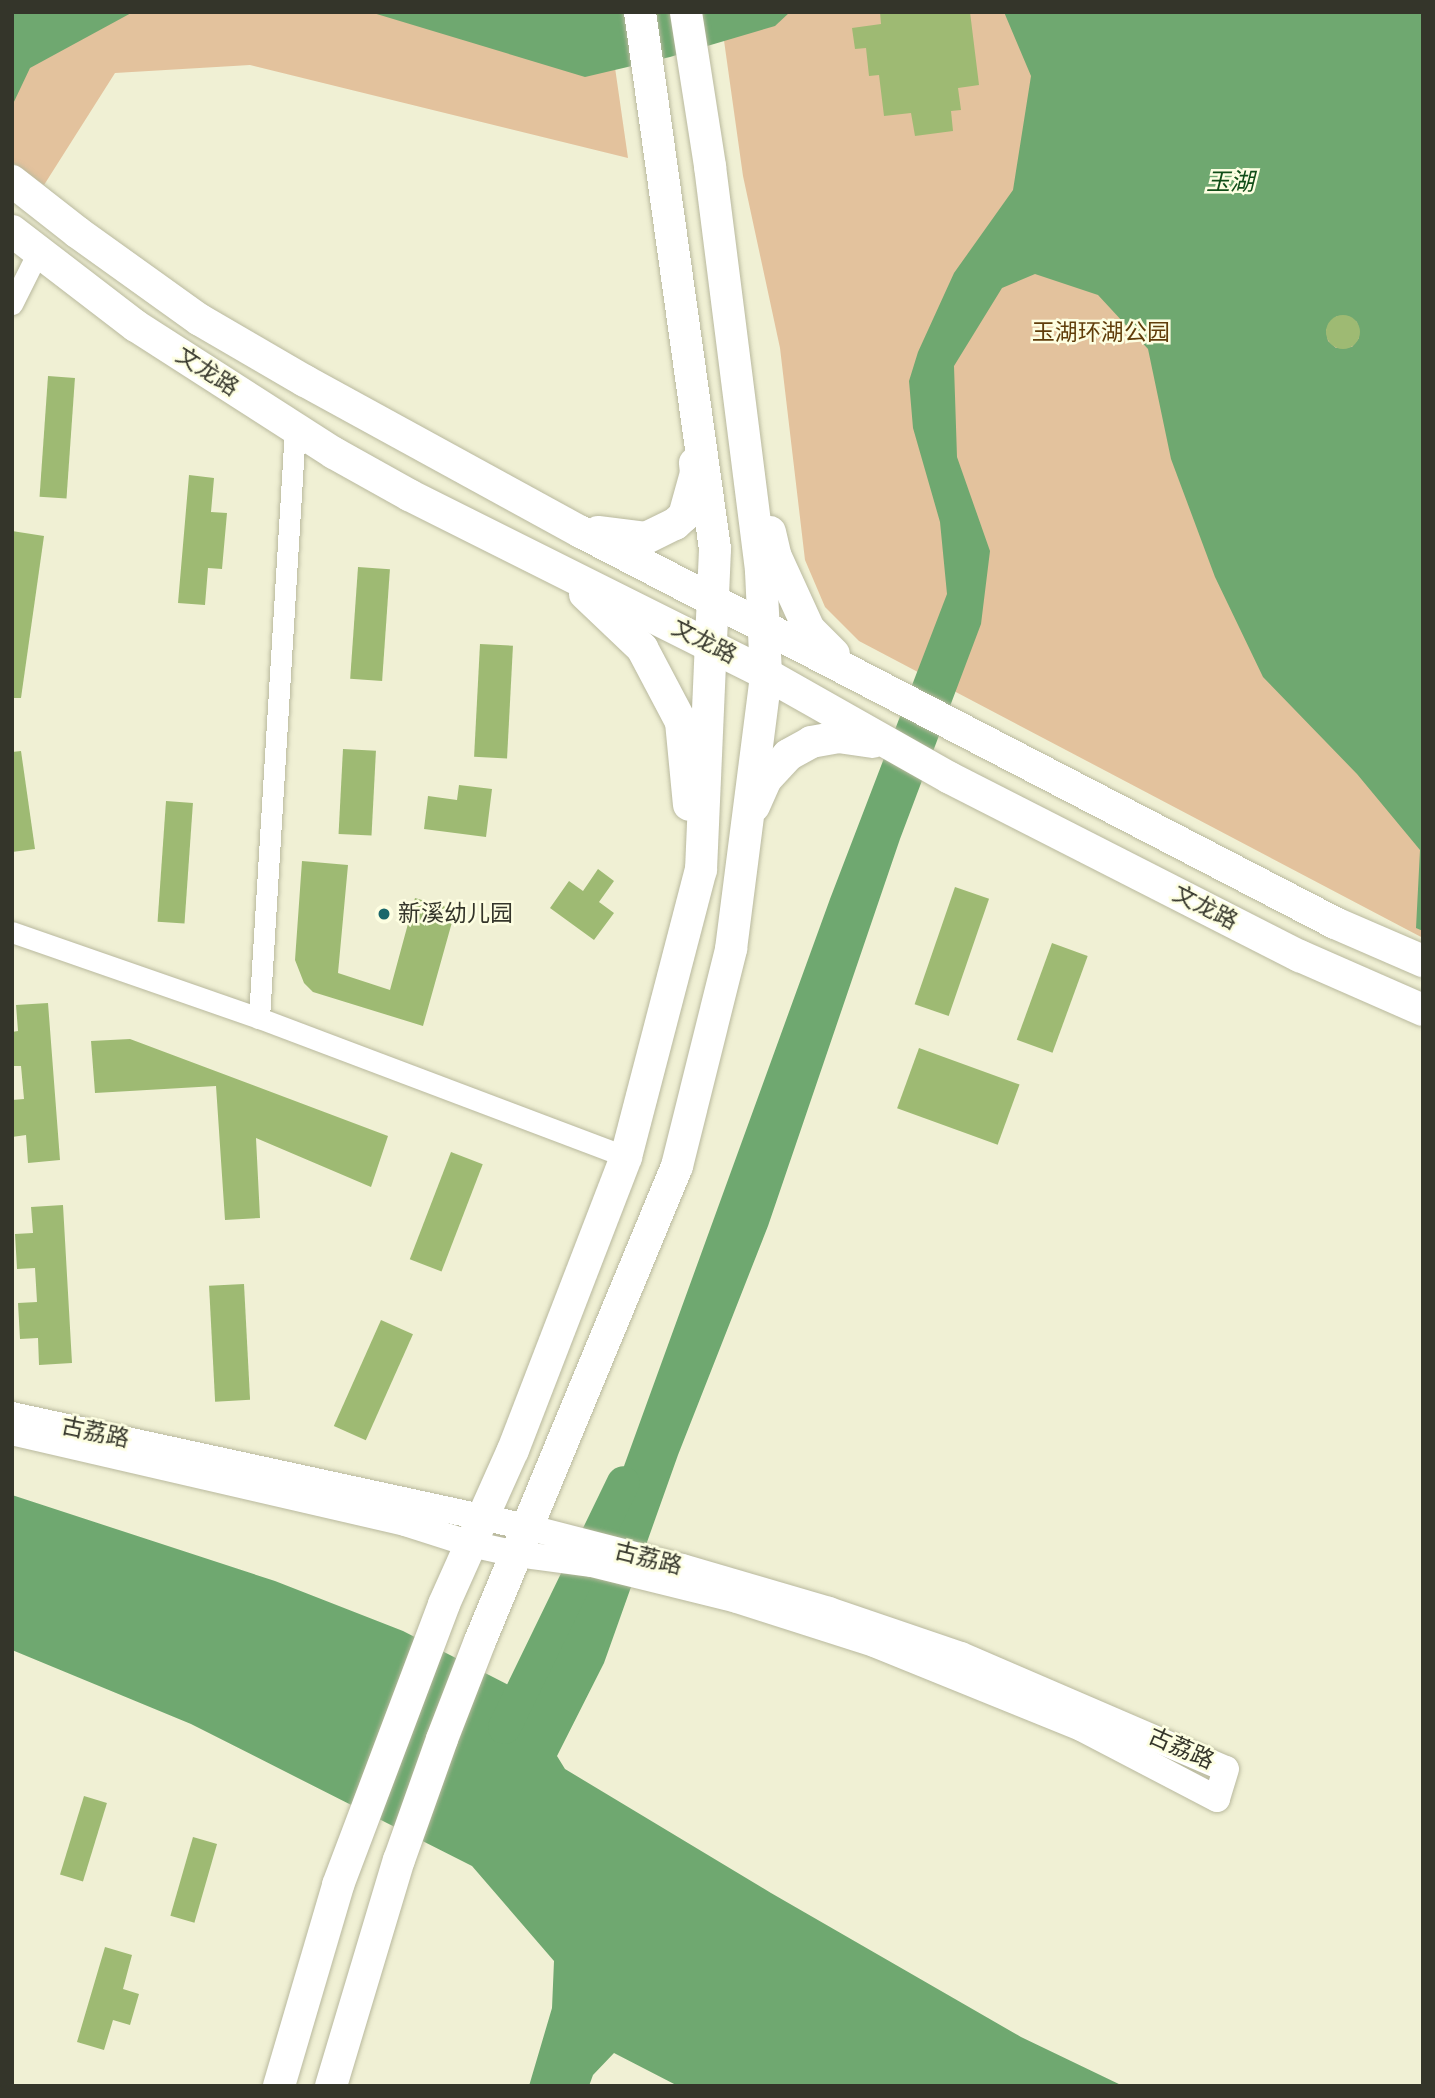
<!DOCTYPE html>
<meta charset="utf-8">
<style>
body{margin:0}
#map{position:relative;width:1435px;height:2098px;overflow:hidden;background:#f0f0d4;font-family:Roboto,"Noto Sans SC",sans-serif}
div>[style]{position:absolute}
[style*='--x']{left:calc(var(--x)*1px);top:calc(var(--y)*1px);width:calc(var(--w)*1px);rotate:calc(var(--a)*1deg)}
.green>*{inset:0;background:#e3c29d}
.water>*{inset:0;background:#6fa870}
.river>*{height:33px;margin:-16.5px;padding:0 16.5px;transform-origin:16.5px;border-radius:16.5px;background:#6fa870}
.building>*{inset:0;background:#9eba73;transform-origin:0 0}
.round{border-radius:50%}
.roads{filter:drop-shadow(0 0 2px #b9b99e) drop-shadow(0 0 2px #b9b99e)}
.minor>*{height:21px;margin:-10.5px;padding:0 10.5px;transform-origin:10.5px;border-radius:10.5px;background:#fff}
.tertiary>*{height:26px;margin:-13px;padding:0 13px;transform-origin:13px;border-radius:13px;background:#fff}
.secondary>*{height:32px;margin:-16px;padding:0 16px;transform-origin:16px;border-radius:16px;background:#fff}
.dots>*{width:19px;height:19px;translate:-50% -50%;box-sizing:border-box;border:4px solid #fdfee1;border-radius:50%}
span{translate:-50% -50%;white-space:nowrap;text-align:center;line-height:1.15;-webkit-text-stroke:5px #fdfee1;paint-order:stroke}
.park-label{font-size:23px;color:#603d0a}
.street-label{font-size:23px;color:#34352a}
.poi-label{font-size:23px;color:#34352a}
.left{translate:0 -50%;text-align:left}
.water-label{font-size:24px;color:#104e18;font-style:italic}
.frame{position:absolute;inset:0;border:14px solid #34352a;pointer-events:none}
</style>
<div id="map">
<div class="green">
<i style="clip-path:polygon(12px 12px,607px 12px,628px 158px,250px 65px,115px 73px,44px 185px,12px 162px)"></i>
<i style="clip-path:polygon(720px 12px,1423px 12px,1423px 938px,859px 641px,825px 607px,805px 560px,780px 348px,743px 176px)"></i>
</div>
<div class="water">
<i style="clip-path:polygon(12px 12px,133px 12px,30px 68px,12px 106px)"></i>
<i style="clip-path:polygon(370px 12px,790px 12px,775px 26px,670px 57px,585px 77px)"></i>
<i style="clip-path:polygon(evenodd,1004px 12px,1423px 12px,1423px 931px,1416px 928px,1420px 850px,1357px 774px,1263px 677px,1215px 577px,1171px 459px,1148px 349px,1098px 295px,1035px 274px,1002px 288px,954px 366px,957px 457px,990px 551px,981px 624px,900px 839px,768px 1226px,678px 1455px,604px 1663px,557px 1756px,565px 1769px,771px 1893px,1021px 2037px,1123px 2086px,678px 2086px,614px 2053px,593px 2075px,589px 2086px,529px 2086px,552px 2008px,554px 1961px,472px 1866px,191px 1724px,12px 1650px,12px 1495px,275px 1581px,403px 1631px,520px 1691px,555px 1656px,830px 899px,947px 594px,940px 522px,913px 428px,909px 381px,918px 352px,954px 273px,1013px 190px,1031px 76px,1004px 12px,1337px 316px,1348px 316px,1357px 322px,1359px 338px,1352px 347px,1336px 348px,1328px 341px,1326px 330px,1337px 316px)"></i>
</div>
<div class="river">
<i style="--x:504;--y:1727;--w:272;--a:-64.1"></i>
</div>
<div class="building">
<i style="clip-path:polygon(880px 12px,970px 12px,979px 85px,958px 88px,961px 110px,951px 111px,953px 131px,915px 136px,911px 113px,884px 116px,879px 75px,869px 76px,866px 48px,855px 49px,852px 28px,881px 24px)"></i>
<i class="round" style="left:1326px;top:315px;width:34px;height:34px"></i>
<i style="left:48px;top:376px;width:27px;height:121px;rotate:4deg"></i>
<i style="clip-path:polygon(189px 475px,214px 478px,211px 512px,227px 513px,222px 569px,208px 568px,205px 605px,178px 603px)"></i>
<i style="clip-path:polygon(12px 531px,44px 536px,21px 698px,12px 698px)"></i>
<i style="left:358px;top:567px;width:32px;height:112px;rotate:4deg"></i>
<i style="left:480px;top:644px;width:33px;height:113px;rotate:3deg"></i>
<i style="left:343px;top:749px;width:33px;height:85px;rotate:3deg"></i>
<i style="clip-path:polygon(21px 751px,35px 849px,12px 852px,12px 752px)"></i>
<i style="clip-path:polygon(459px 785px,492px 789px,486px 837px,424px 829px,428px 796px,457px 800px)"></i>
<i style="left:166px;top:801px;width:27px;height:121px;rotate:4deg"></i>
<i style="clip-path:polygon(302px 861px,348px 865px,338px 973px,390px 990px,415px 898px,446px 907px,444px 913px,454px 915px,423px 1026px,313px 992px,304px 983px,295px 960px)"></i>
<i style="clip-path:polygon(598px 869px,614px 881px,599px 902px,614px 913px,594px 940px,550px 908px,569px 881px,583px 891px)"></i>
<i style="left:955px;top:887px;width:36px;height:124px;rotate:19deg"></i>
<i style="left:1052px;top:943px;width:38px;height:103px;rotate:20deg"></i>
<i style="clip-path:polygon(48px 1003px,60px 1160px,28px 1163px,26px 1135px,12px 1137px,12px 1100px,24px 1099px,21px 1066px,12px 1066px,12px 1032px,18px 1031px,16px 1005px)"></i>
<i style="clip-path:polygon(130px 1039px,388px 1136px,371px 1187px,256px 1138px,260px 1218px,225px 1220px,216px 1086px,95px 1093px,91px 1041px)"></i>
<i style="left:919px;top:1048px;width:107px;height:64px;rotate:20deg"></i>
<i style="left:451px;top:1152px;width:34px;height:115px;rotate:21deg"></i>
<i style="clip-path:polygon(63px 1205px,72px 1363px,39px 1365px,38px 1338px,20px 1339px,18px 1303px,37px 1302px,35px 1268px,17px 1269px,15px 1234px,33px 1233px,31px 1207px)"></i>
<i style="left:244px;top:1284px;width:116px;height:35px;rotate:87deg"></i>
<i style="left:381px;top:1320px;width:35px;height:116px;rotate:24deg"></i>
<i style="left:84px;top:1796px;width:24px;height:82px;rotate:17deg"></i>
<i style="left:193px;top:1837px;width:25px;height:82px;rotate:16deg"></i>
<i style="clip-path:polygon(105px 1947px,132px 1955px,123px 1989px,139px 1994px,130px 2025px,113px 2020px,104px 2050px,77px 2042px)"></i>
</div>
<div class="roads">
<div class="minor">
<i style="--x:12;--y:304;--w:60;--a:-63.4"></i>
<i style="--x:295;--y:429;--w:590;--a:93.5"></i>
<i style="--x:259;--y:1018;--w:392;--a:20.7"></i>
<i style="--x:12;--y:932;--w:262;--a:19.2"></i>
</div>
<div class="tertiary">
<i style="--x:12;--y:1415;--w:527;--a:12.27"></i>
<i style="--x:527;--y:1527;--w:160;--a:14.5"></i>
<i style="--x:682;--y:1567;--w:153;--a:16.3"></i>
<i style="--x:829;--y:1610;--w:139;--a:18.8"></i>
<i style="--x:961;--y:1655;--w:288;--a:23.3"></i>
<i style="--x:1226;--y:1769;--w:31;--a:107"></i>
<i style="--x:1217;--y:1799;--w:153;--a:-152.4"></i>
<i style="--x:1081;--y:1728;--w:223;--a:-157.9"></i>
<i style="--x:874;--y:1644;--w:144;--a:-162.2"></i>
<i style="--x:737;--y:1600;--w:149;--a:-166.1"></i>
<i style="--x:592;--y:1564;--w:77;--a:-172.5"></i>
<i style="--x:516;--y:1554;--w:46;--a:-167.5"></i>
<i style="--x:471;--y:1544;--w:69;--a:-162.3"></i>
<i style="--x:405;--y:1523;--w:403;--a:-167"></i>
</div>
<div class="secondary">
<i style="--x:12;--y:181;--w:83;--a:38.1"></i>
<i style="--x:77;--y:232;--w:151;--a:35.6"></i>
<i style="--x:200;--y:320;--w:121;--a:30.2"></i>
<i style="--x:305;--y:381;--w:315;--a:28.7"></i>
<i style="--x:581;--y:532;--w:849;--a:27.41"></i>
<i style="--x:1335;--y:923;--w:96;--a:23.4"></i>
<i style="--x:12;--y:231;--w:156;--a:37.5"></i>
<i style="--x:136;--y:326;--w:235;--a:32.7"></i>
<i style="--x:334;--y:453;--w:86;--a:29.2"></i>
<i style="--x:409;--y:495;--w:399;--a:26.6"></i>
<i style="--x:766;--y:674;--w:211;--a:29.5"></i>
<i style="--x:950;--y:778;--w:393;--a:27"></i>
<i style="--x:1300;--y:956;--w:134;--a:23.7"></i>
<i style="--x:598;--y:532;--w:48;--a:7.1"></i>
<i style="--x:646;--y:538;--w:32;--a:-26"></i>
<i style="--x:675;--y:524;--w:12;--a:-42"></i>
<i style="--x:684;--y:516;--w:45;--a:-74.4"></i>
<i style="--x:696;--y:473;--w:10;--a:-96"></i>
<i style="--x:770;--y:532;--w:26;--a:77"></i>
<i style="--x:776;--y:557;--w:79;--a:65.4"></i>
<i style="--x:809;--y:629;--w:35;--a:45"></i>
<i style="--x:585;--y:594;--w:79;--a:43.5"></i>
<i style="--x:642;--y:648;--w:84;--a:62.2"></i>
<i style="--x:681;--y:722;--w:83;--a:84.5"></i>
<i style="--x:754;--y:806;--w:30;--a:-66"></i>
<i style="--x:766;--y:779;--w:33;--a:-47"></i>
<i style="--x:788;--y:755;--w:26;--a:-29"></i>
<i style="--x:811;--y:742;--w:27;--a:-10"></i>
<i style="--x:838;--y:737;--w:35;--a:8"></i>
<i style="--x:279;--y:2086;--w:209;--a:-73.6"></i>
<i style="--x:338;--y:1885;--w:300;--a:-69.3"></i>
<i style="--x:444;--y:1604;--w:169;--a:-65.9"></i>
<i style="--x:513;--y:1450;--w:314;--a:-68.9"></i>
<i style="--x:626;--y:1157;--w:297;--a:-75.4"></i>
<i style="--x:701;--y:870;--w:321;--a:-87.5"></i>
<i style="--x:715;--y:549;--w:542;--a:-97.95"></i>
<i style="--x:331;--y:2086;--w:236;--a:-73.3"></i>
<i style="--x:399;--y:1860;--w:128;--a:-70.4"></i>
<i style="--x:442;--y:1739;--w:105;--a:-68.8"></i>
<i style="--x:480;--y:1641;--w:514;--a:-67.47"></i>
<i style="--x:677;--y:1166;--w:224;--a:-76"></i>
<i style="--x:731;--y:949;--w:277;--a:-82.7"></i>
<i style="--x:766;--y:674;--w:104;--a:-92.8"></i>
<i style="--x:761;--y:570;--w:407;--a:-97.2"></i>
<i style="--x:710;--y:166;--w:156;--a:-98.9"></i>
</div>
</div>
<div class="dots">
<i style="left:384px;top:914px;background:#19676b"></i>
</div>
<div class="park-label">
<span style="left:1101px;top:333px">玉湖环湖公园</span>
</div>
<div class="street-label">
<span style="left:207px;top:372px;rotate:33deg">文龙路</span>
<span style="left:704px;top:642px;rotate:27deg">文龙路</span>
<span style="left:1205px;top:908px;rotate:27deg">文龙路</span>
<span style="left:95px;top:1433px;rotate:12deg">古荔路</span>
<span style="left:648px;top:1559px;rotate:14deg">古荔路</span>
<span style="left:1181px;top:1749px;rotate:24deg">古荔路</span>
</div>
<div class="poi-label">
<span class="left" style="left:398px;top:914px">新溪幼儿园</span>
</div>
<div class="water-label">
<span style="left:1230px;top:183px">玉湖</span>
</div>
<div class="frame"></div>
</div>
